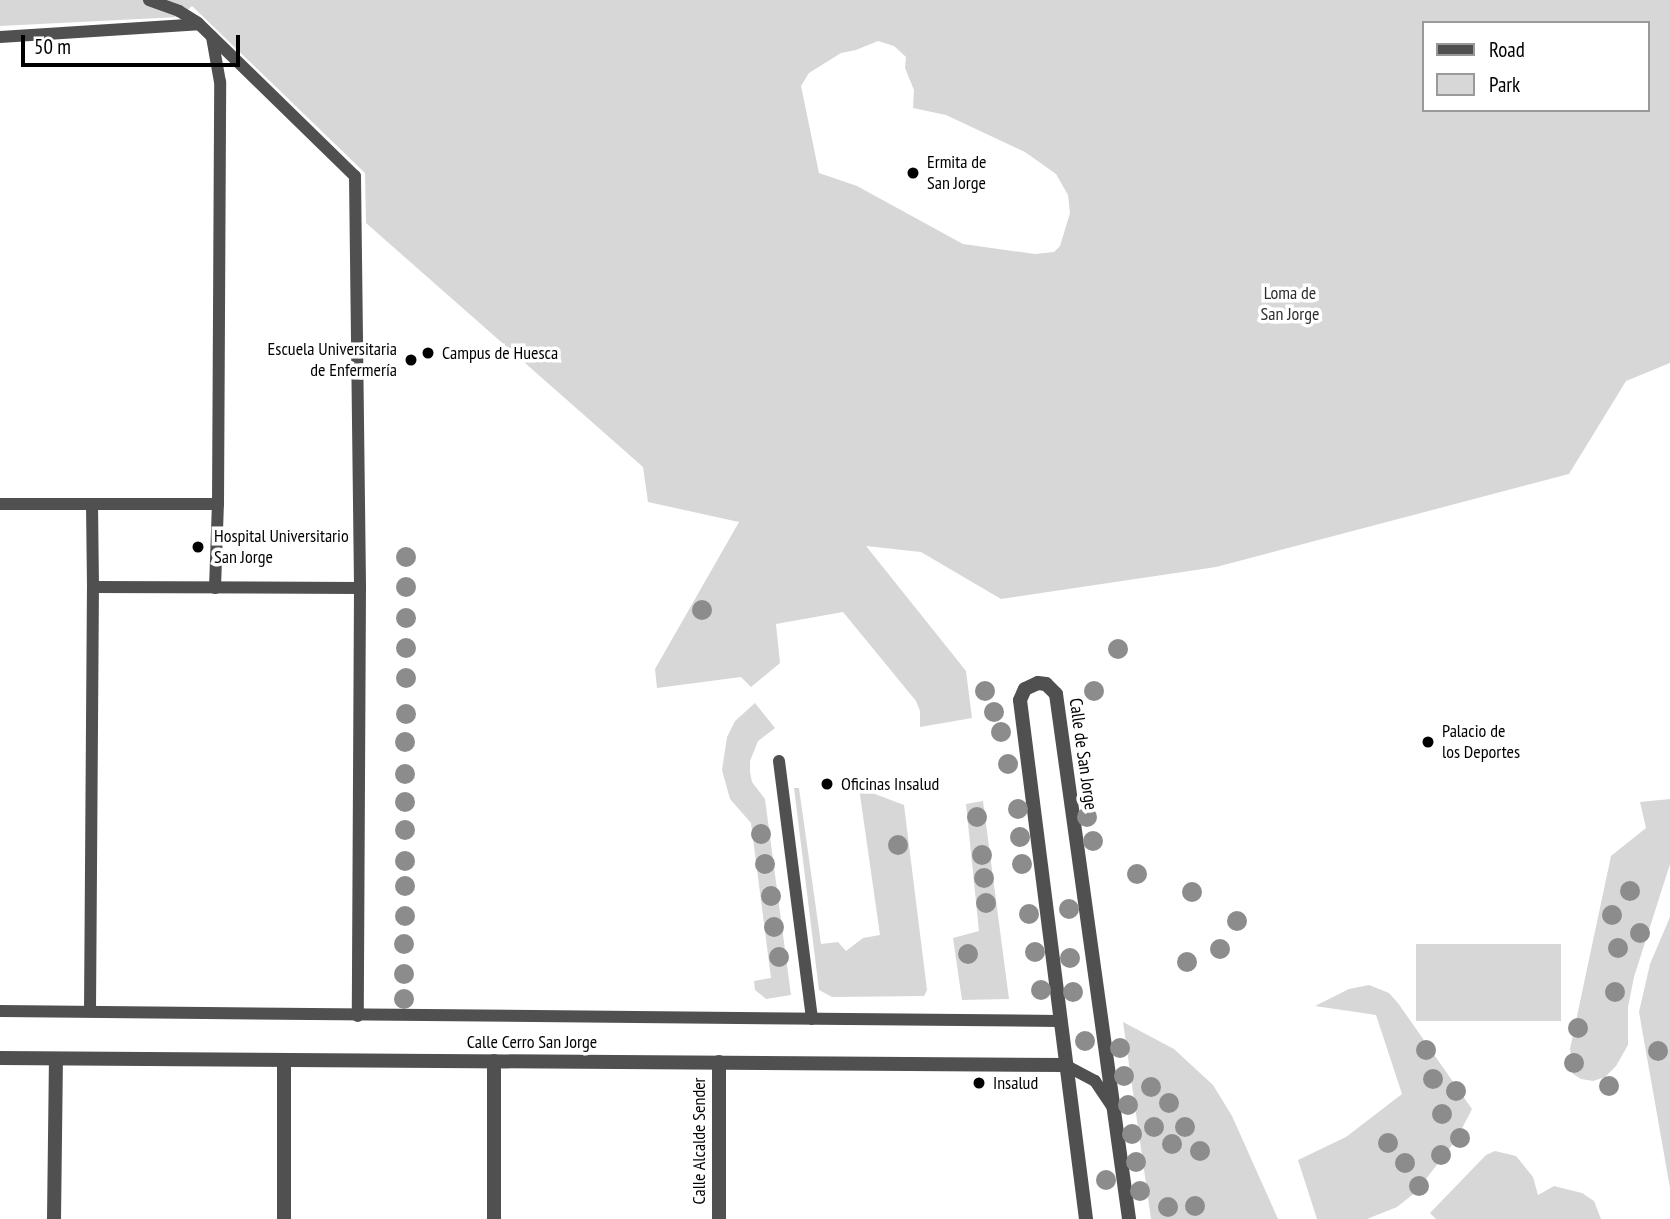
<!DOCTYPE html>
<meta charset="utf-8">
<style>
body{margin:0}
#map{position:relative;width:1670px;height:1219px;overflow:hidden;background:#fff;font-family:"PT Sans Narrow",sans-serif}
div>[style]{position:absolute}
[style*='--x']{left:calc(var(--x)*1px);top:calc(var(--y)*1px);width:calc(var(--w)*1px);rotate:calc(var(--a)*1deg)}
.green>*{inset:0;background:#d7d7d7;transform-origin:0 0}
.service>*{height:12px;margin:-6px;padding:0 6px;transform-origin:6px;border-radius:6px;background:#505050}
.minor>*{height:14px;margin:-7px;padding:0 7px;transform-origin:7px;border-radius:7px;background:#505050}
.trees>*{width:20px;height:20px;margin:-10px;border-radius:50%;background:#8c8c8c}
.dots>*{width:19px;height:19px;translate:-50% -50%;box-sizing:border-box;border:4px solid #fff;border-radius:50%}
span{translate:-50% -50%;white-space:nowrap;text-align:center;line-height:1.15;-webkit-text-stroke:7px #fff;paint-order:stroke}
.poi-label{font-size:18px;color:#000}
.left{translate:0 -50%;text-align:left}
.right{translate:-100% -50%;text-align:right}
.park-label{font-size:18px;color:#2e2e2e}
.street-label{font-size:18px;color:#000}
.legend{position:absolute;left:1422px;top:21px;width:228px;height:91px;box-sizing:border-box;background:#fff;border:2px solid #999;margin:0;padding:9px 12px;list-style:none;font-size:21px;color:#000}
.legend li{display:flex;align-items:center;gap:14px;height:35px}
.legend b{width:35px;border:2px solid #999}
.scale{position:absolute;left:21px;top:35px;width:219px;height:32px;box-sizing:border-box;border:4px solid #000;border-top:0;padding-left:9px;font-size:21px;line-height:24px;white-space:nowrap;color:#000;-webkit-text-stroke:5px #fff;paint-order:stroke}
</style>
<div id="map">
<div class="green">
<i style="clip-path:polygon(evenodd,0 0,1670px 0,1670px 363px,1626px 381px,1569px 474px,1216px 567px,1001px 599px,921px 552px,866px 546px,966px 671px,972px 718px,920px 727px,920px 711px,916px 701px,843px 612px,776px 624px,780px 663px,751px 687px,741px 677px,657px 688px,655px 669px,739px 522px,648px 502px,643px 467px,366px 223px,365px 173px,192px 6px,179px 17px,0 26px,0 0,1423px 23px,1647px 23px,1647px 110px,1423px 110px,1423px 23px,0 0,878px 41px,894px 46px,906px 57px,905px 68px,914px 90px,913px 108px,946px 115px,1025px 152px,1056px 174px,1068px 195px,1070px 213px,1060px 246px,1054px 252px,1035px 254px,963px 244px,857px 186px,819px 173px,801px 86px,809px 73px,841px 53px,856px 50px,878px 41px)"></i>
<i style="clip-path:polygon(755px 703px,775px 728px,758px 741px,750px 761px,750px 772px,752px 782px,765px 799px,791px 995px,766px 999px,755px 990px,754px 981px,771px 978px,751px 823px,730px 799px,722px 770px,727px 737px,735px 721px)"></i>
<i style="clip-path:polygon(794px 788px,799px 788px,821px 944px,838px 942px,846px 951px,863px 938px,880px 935px,859px 788px,904px 805px,927px 990px,924px 996px,832px 997px,819px 990px)"></i>
<i style="clip-path:polygon(1670px 799px,1670px 864px,1634px 977px,1628px 1007px,1628px 1045px,1616px 1066px,1605px 1077px,1593px 1081px,1581px 1079px,1573px 1074px,1570px 1049px,1611px 856px,1646px 828px,1640px 802px)"></i>
<i style="clip-path:polygon(983px 801px,1009px 999px,962px 1000px,953px 938px,979px 931px,966px 804px)"></i>
<i style="clip-path:polygon(1670px 917px,1670px 1188px,1639px 1012px,1650px 964px)"></i>
<i style="left:1416px;top:944px;width:145px;height:77px"></i>
<i style="clip-path:polygon(1369px 985px,1389px 993px,1398px 1003px,1472px 1109px,1456px 1140px,1416px 1192px,1397px 1207px,1367px 1219px,1317px 1219px,1298px 1160px,1346px 1137px,1402px 1094px,1376px 1015px,1315px 1006px,1349px 989px)"></i>
<i style="clip-path:polygon(1123px 1022px,1174px 1049px,1213px 1085px,1232px 1116px,1278px 1219px,1151px 1219px)"></i>
<i style="clip-path:polygon(1495px 1151px,1516px 1156px,1533px 1177px,1538px 1195px,1554px 1186px,1582px 1193px,1594px 1201px,1601px 1219px,1436px 1219px,1430px 1213px,1486px 1155px)"></i>
</div>
<div class="service">
<i style="--x:149;--y:0;--w:32;--a:20"></i>
<i style="--x:179;--y:11;--w:22;--a:32"></i>
<i style="--x:0;--y:37;--w:199;--a:-3.7"></i>
<i style="--x:199;--y:24;--w:218;--a:44.3"></i>
<i style="--x:355;--y:176;--w:412;--a:89.3"></i>
<i style="--x:0;--y:504;--w:218;--a:0"></i>
<i style="--x:218;--y:504;--w:422;--a:-89.7"></i>
<i style="--x:220;--y:82;--w:46;--a:-100.1"></i>
<i style="--x:92;--y:504;--w:83;--a:89.3"></i>
<i style="--x:215;--y:588;--w:84;--a:-88"></i>
<i style="--x:779;--y:761;--w:260;--a:82.7"></i>
<i style="--x:0;--y:1011;--w:1059;--a:0.54"></i>
<i style="--x:90;--y:1011;--w:424;--a:-89.6"></i>
<i style="--x:93;--y:587;--w:267;--a:0.2"></i>
<i style="--x:360;--y:588;--w:428;--a:90.3"></i>
<i style="--x:1065;--y:1065;--w:34;--a:28"></i>
<i style="--x:1095;--y:1081;--w:30;--a:56"></i>
</div>
<div class="minor">
<i style="--x:0;--y:1058;--w:1065;--a:0.38"></i>
<i style="--x:54;--y:1219;--w:160;--a:-89.3"></i>
<i style="--x:284;--y:1219;--w:159;--a:-90"></i>
<i style="--x:494;--y:1219;--w:158;--a:-90"></i>
<i style="--x:719;--y:1219;--w:157;--a:-90"></i>
<i style="--x:1086;--y:1219;--w:523;--a:-97.25"></i>
<i style="--x:1020;--y:700;--w:12;--a:-66"></i>
<i style="--x:1025;--y:689;--w:14;--a:-25"></i>
<i style="--x:1038;--y:683;--w:8;--a:7"></i>
<i style="--x:1046;--y:684;--w:14;--a:45"></i>
<i style="--x:1056;--y:694;--w:530;--a:82.08"></i>
</div>
<div class="trees">
<i style="left:406px;top:557px"></i>
<i style="left:406px;top:587px"></i>
<i style="left:702px;top:610px"></i>
<i style="left:406px;top:618px"></i>
<i style="left:406px;top:648px"></i>
<i style="left:1118px;top:649px"></i>
<i style="left:406px;top:678px"></i>
<i style="left:985px;top:691px"></i>
<i style="left:1094px;top:691px"></i>
<i style="left:994px;top:712px"></i>
<i style="left:406px;top:714px"></i>
<i style="left:1001px;top:732px"></i>
<i style="left:405px;top:742px"></i>
<i style="left:1008px;top:764px"></i>
<i style="left:405px;top:774px"></i>
<i style="left:405px;top:802px"></i>
<i style="left:1018px;top:809px"></i>
<i style="left:977px;top:817px"></i>
<i style="left:1087px;top:817px"></i>
<i style="left:405px;top:830px"></i>
<i style="left:761px;top:834px"></i>
<i style="left:1020px;top:837px"></i>
<i style="left:1093px;top:841px"></i>
<i style="left:898px;top:845px"></i>
<i style="left:982px;top:855px"></i>
<i style="left:405px;top:861px"></i>
<i style="left:765px;top:864px"></i>
<i style="left:1022px;top:864px"></i>
<i style="left:1137px;top:874px"></i>
<i style="left:984px;top:878px"></i>
<i style="left:405px;top:886px"></i>
<i style="left:1630px;top:891px"></i>
<i style="left:1192px;top:892px"></i>
<i style="left:771px;top:896px"></i>
<i style="left:986px;top:903px"></i>
<i style="left:1069px;top:909px"></i>
<i style="left:1029px;top:914px"></i>
<i style="left:1612px;top:915px"></i>
<i style="left:405px;top:916px"></i>
<i style="left:1237px;top:921px"></i>
<i style="left:774px;top:927px"></i>
<i style="left:1640px;top:933px"></i>
<i style="left:404px;top:944px"></i>
<i style="left:1618px;top:948px"></i>
<i style="left:1220px;top:949px"></i>
<i style="left:1035px;top:952px"></i>
<i style="left:968px;top:954px"></i>
<i style="left:779px;top:957px"></i>
<i style="left:1070px;top:958px"></i>
<i style="left:1187px;top:962px"></i>
<i style="left:404px;top:974px"></i>
<i style="left:1041px;top:990px"></i>
<i style="left:1073px;top:992px"></i>
<i style="left:1615px;top:992px"></i>
<i style="left:404px;top:999px"></i>
<i style="left:1578px;top:1028px"></i>
<i style="left:1085px;top:1041px"></i>
<i style="left:1120px;top:1048px"></i>
<i style="left:1426px;top:1050px"></i>
<i style="left:1658px;top:1051px"></i>
<i style="left:1574px;top:1063px"></i>
<i style="left:1124px;top:1076px"></i>
<i style="left:1433px;top:1079px"></i>
<i style="left:1609px;top:1086px"></i>
<i style="left:1151px;top:1087px"></i>
<i style="left:1456px;top:1091px"></i>
<i style="left:1169px;top:1103px"></i>
<i style="left:1128px;top:1105px"></i>
<i style="left:1442px;top:1114px"></i>
<i style="left:1154px;top:1127px"></i>
<i style="left:1185px;top:1127px"></i>
<i style="left:1132px;top:1134px"></i>
<i style="left:1460px;top:1138px"></i>
<i style="left:1388px;top:1143px"></i>
<i style="left:1172px;top:1144px"></i>
<i style="left:1200px;top:1151px"></i>
<i style="left:1441px;top:1155px"></i>
<i style="left:1136px;top:1162px"></i>
<i style="left:1405px;top:1163px"></i>
<i style="left:1106px;top:1180px"></i>
<i style="left:1419px;top:1186px"></i>
<i style="left:1140px;top:1191px"></i>
<i style="left:1195px;top:1206px"></i>
<i style="left:1168px;top:1207px"></i>
</div>
<div class="dots">
<i style="left:913px;top:173px;background:#000"></i>
<i style="left:428px;top:353px;background:#000"></i>
<i style="left:411px;top:360px;background:#000"></i>
<i style="left:198px;top:547px;background:#000"></i>
<i style="left:1428px;top:742px;background:#000"></i>
<i style="left:827px;top:784px;background:#000"></i>
<i style="left:979px;top:1083px;background:#000"></i>
</div>
<div class="poi-label">
<span class="left" style="left:927px;top:173px">Ermita de<br>San Jorge</span>
<span class="right" style="left:397px;top:360px">Escuela Universitaria<br>de Enfermería</span>
<span class="left" style="left:442px;top:353px">Campus de Huesca</span>
<span class="left" style="left:214px;top:547px">Hospital Universitario<br>San Jorge</span>
<span class="left" style="left:1442px;top:742px">Palacio de<br>los Deportes</span>
<span class="left" style="left:841px;top:784px">Oficinas Insalud</span>
<span class="left" style="left:993px;top:1083px">Insalud</span>
</div>
<div class="park-label">
<span style="left:1290px;top:304px">Loma de<br>San Jorge</span>
</div>
<div class="street-label">
<span style="left:1083px;top:754px;rotate:82deg">Calle de San Jorge</span>
<span style="left:532px;top:1042px">Calle Cerro San Jorge</span>
<span style="left:699px;top:1141px;rotate:-90deg">Calle Alcalde Sender</span>
</div>
<ul class="legend">
<li><b style="height:9px;background:#505050"></b>Road</li>
<li><b style="height:19px;background:#d7d7d7"></b>Park</li>
</ul>
<div class="scale">50 m</div>
</div>
